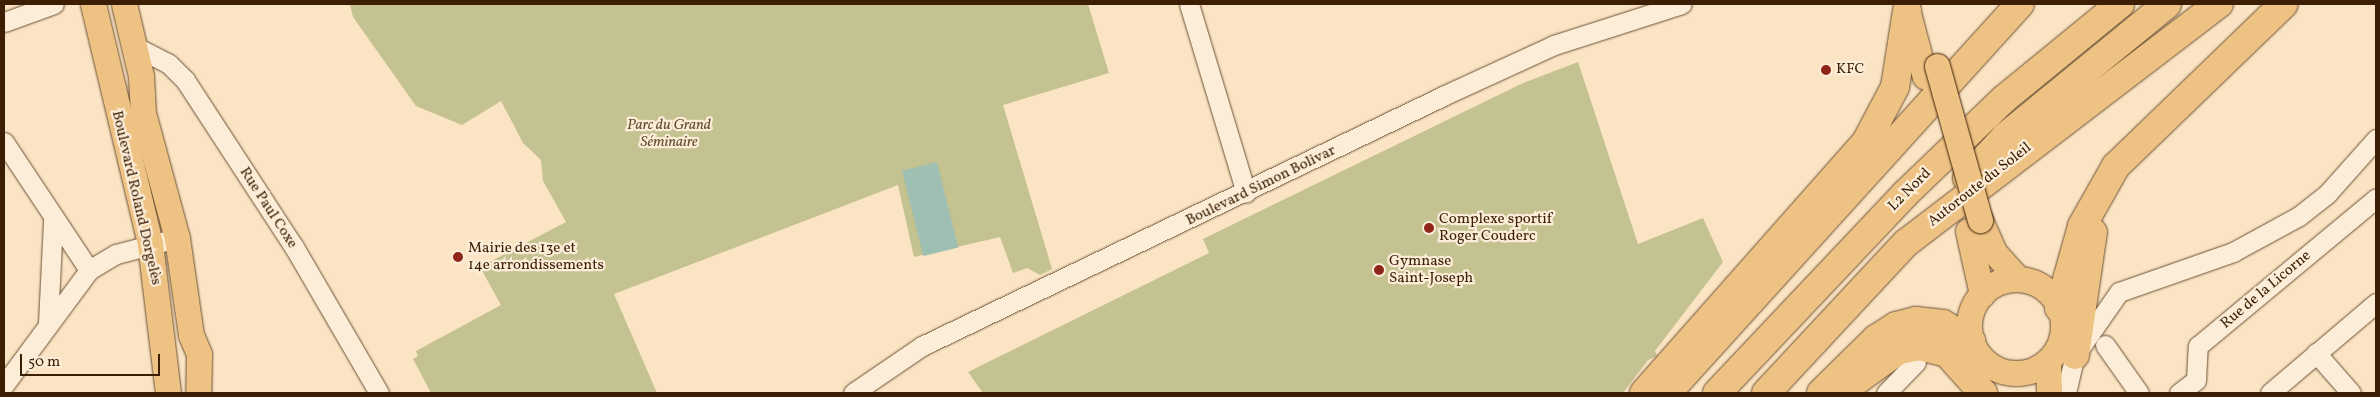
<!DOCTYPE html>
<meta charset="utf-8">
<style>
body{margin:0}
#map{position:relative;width:2380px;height:397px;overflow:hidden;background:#fbe4c3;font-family:Vollkorn,serif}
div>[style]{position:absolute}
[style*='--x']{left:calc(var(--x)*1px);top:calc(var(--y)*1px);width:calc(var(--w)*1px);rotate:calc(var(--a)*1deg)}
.green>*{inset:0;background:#c3c290}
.water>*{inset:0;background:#9fbfb3;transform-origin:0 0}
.roads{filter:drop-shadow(0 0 1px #6c5034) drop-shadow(0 0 1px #6c5034)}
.minor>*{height:19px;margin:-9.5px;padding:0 9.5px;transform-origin:9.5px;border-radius:9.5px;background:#fcedd8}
.major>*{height:25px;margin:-12.5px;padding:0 12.5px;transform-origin:12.5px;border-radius:12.5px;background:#eec282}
.major>.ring{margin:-12.5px;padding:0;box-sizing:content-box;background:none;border:25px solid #eec282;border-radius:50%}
.highway>*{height:28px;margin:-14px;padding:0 14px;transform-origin:14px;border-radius:14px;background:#eec282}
.bridges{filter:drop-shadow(0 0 1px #3c1e05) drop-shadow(0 0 1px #3c1e05)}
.major-bridge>*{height:25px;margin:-12.5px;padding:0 12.5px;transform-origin:12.5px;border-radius:12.5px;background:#eec282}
.dots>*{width:14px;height:14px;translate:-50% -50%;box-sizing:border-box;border:2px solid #fcedd8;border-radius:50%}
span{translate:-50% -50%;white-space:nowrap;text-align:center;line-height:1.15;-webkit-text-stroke:4.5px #fcedd8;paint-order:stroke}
.poi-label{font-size:15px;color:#3c1e05}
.left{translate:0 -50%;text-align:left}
.park-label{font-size:15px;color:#644f2f;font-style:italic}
.street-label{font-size:15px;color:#3c1e05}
.frame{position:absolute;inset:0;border:5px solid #3c1e05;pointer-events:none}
.scale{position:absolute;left:20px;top:354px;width:140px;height:22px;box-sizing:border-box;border:2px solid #3c1e05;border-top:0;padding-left:6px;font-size:15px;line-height:18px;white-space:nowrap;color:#3c1e05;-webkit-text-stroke:4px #fcedd8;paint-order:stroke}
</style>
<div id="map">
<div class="green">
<i style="clip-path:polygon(350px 4px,1088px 4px,1109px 73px,1003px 105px,1052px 269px,1040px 275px,1027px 268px,1013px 273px,1000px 237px,914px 257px,898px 185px,614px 294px,657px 393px,431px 393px,413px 359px,418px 356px,416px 351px,501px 305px,480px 267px,566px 222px,543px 181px,541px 160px,523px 143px,501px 101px,462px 125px,416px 106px,353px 17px)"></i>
<i style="clip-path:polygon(1578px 62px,1638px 244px,1703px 218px,1723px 262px,1655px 351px,1657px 356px,1648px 360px,1623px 393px,983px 393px,968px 372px,1209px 253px,1203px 239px,1521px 84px)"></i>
</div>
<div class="water">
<i style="left:937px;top:162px;width:88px;height:36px;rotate:76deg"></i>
</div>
<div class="roads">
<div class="minor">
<i style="--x:1189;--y:4;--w:197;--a:73.2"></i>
<i style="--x:4;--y:22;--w:53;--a:-19.8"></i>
<i style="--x:134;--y:46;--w:39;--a:27"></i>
<i style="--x:169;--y:64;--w:23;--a:45"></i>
<i style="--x:185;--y:80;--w:199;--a:56.9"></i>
<i style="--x:294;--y:247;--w:169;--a:59.8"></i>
<i style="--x:4;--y:142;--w:154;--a:56.4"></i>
<i style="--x:48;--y:323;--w:104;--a:-87.2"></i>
<i style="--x:2105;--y:345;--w:59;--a:54.7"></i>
<i style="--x:2316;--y:353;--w:53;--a:48.8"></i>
<i style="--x:4;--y:385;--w:143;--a:-53.5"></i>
<i style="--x:89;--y:270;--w:31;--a:-31"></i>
<i style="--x:116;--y:254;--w:63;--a:-14.7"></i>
<i style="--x:853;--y:393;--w:83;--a:-34.3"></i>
<i style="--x:922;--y:346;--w:578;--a:-25.63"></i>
<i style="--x:1443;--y:96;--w:122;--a:-24.7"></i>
<i style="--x:1554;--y:45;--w:134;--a:-17.8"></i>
<i style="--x:1886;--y:393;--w:43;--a:-45.9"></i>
<i style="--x:2066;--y:393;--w:39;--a:-77"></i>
<i style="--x:2075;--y:355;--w:77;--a:-55.1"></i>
<i style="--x:2119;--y:292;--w:121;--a:-19.3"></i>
<i style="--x:2233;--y:252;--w:75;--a:-28.6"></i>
<i style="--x:2299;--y:216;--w:36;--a:-38"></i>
<i style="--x:2327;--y:194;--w:74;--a:-48.3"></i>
<i style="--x:2179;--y:393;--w:21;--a:-37"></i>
<i style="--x:2196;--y:380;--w:34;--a:-87"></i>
<i style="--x:2198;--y:346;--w:231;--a:-39.7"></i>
<i style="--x:2270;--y:393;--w:139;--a:-40.3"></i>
</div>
<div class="major">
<i style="--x:93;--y:4;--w:247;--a:76.6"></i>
<i style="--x:150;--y:244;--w:150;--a:83.1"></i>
<i style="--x:124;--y:4;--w:74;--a:76.7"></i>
<i style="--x:141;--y:76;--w:37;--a:87"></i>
<i style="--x:143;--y:113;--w:130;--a:74.8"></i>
<i style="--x:177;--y:238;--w:98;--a:81.8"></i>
<i style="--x:191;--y:335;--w:21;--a:67"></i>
<i style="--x:199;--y:354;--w:39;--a:91"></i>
<i style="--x:1907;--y:9;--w:70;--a:75.2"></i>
<i style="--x:1980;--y:220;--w:35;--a:66"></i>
<i style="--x:1994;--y:252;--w:36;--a:48"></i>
<i style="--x:1968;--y:231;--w:65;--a:77.5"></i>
<i class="ring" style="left:1969px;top:279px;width:69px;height:69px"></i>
<i style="--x:2048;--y:361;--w:32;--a:88"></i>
</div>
<div class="highway">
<i style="--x:1967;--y:178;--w:57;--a:-47.1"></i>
<i style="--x:2006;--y:136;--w:208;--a:-39.3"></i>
<i style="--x:2059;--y:308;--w:85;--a:-74.3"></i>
<i style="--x:2082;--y:226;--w:69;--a:-60.5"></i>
<i style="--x:2116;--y:166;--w:233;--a:-44"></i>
<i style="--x:2075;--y:355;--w:124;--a:-81.7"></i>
<i style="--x:1849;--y:386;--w:62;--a:-35.8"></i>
<i style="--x:1899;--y:350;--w:20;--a:-11"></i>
<i style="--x:1919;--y:346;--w:29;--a:14"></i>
<i style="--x:1947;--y:353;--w:54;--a:48"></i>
<i style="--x:1644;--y:393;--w:335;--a:-48.5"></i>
<i style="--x:1866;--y:142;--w:62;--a:-62.2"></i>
<i style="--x:1895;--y:87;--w:77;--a:-81"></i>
<i style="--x:1667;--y:393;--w:525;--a:-47.78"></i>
<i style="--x:1717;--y:393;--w:274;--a:-46.6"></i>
<i style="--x:1905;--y:194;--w:137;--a:-43.8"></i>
<i style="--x:2004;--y:99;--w:150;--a:-39.3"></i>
<i style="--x:1766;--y:393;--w:205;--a:-47"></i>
<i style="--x:1906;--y:243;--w:394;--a:-37.4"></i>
<i style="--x:1821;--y:393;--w:77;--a:-44.5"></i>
<i style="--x:1876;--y:339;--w:24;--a:-33"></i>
<i style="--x:1896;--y:326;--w:21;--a:-14"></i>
<i style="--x:1916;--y:321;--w:27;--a:6"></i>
<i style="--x:1943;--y:324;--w:33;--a:31"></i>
</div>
</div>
<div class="bridges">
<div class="major-bridge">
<i style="--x:1937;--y:66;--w:160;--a:74.4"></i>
</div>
</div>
<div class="dots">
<i style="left:1826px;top:70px;background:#8f2418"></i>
<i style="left:1429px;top:228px;background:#8f2418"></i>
<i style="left:458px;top:257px;background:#8f2418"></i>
<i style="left:1379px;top:270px;background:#8f2418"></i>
</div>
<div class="poi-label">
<span class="left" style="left:1836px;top:70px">KFC</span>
<span class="left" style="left:1439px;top:228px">Complexe sportif<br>Roger Couderc</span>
<span class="left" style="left:468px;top:257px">Mairie des 13e et<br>14e arrondissements</span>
<span class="left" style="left:1389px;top:270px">Gymnase<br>Saint-Joseph</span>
</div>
<div class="park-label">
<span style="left:669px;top:134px">Parc du Grand<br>Séminaire</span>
</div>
<div class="street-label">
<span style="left:1980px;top:185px;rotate:-38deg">Autoroute du Soleil</span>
<span style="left:1261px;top:186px;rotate:-26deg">Boulevard Simon Bolivar</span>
<span style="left:1910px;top:190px;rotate:-45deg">L2 Nord</span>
<span style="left:136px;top:198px;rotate:77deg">Boulevard Roland Dorgelès</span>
<span style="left:268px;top:208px;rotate:57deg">Rue Paul Coxe</span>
<span style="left:2266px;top:290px;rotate:-40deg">Rue de la Licorne</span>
</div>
<div class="frame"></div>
<div class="scale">50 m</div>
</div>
